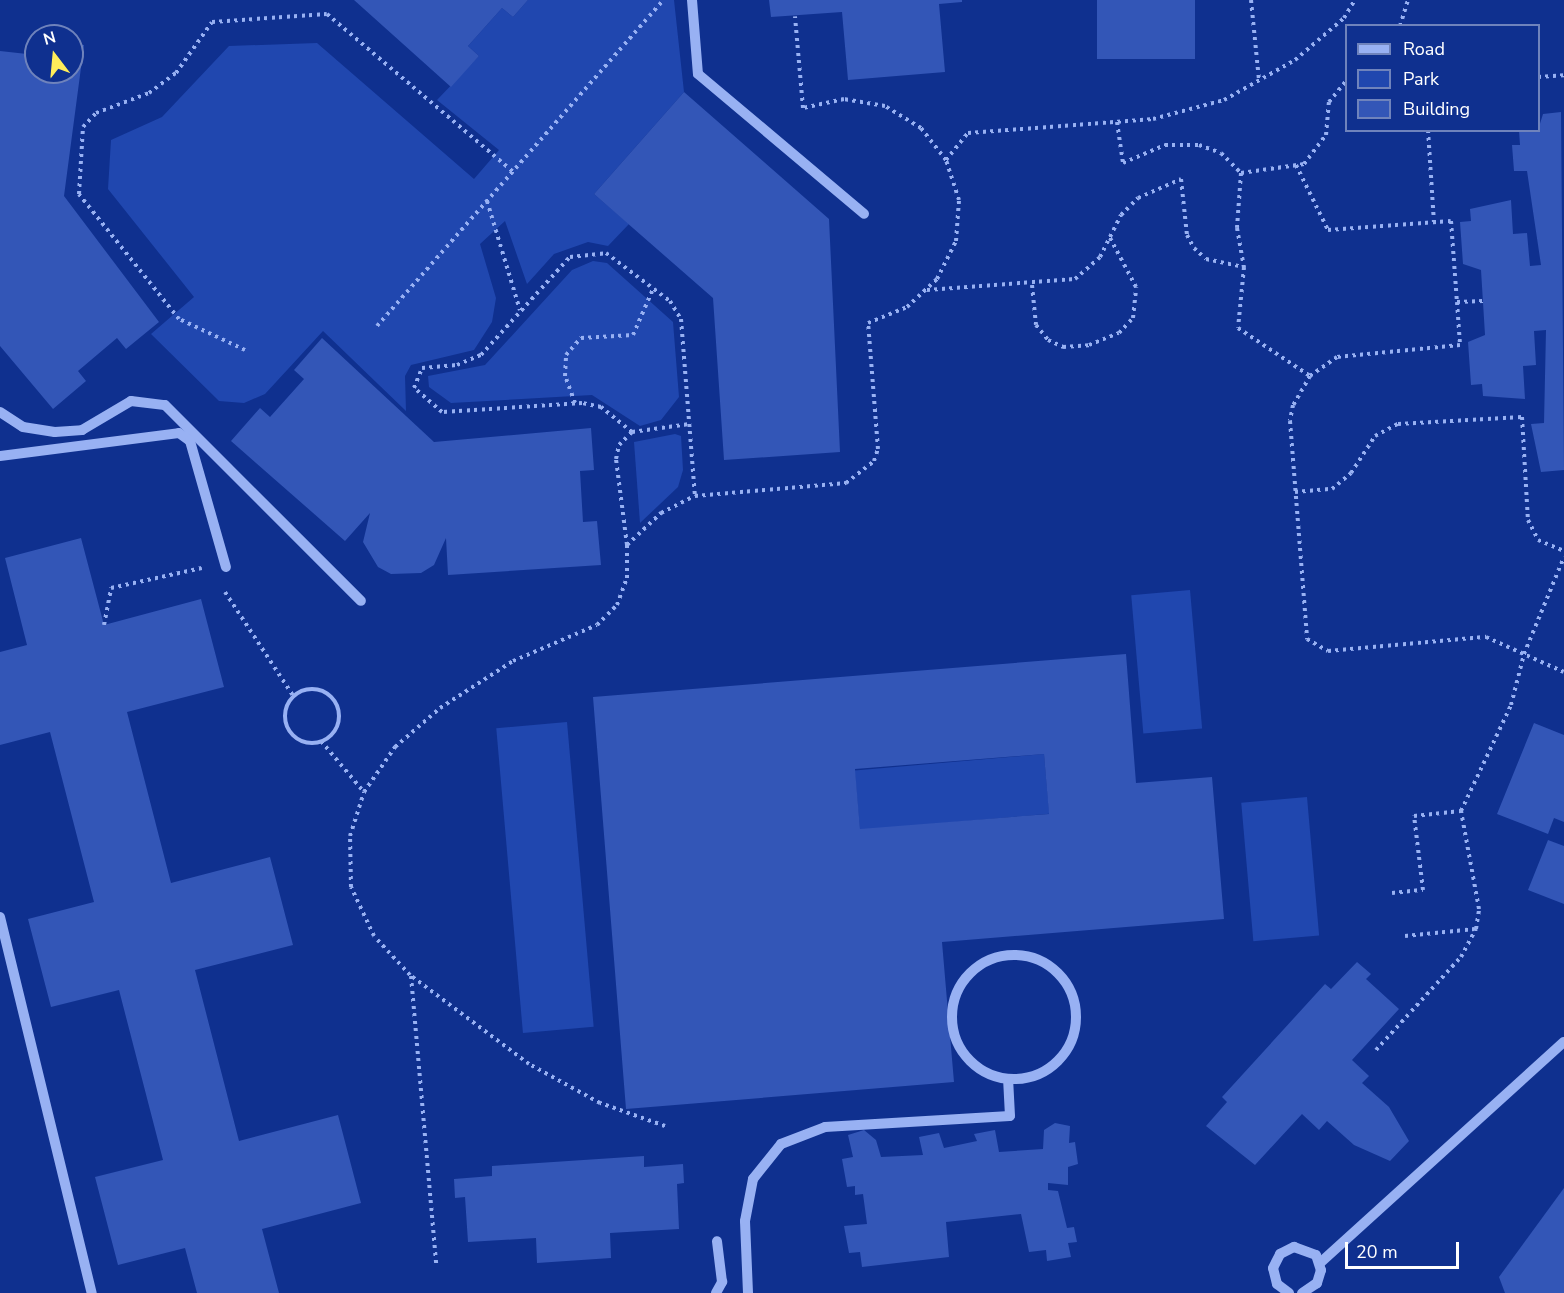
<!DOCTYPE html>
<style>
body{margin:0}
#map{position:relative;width:1564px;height:1293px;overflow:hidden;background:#0f308f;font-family:"Nunito Sans",sans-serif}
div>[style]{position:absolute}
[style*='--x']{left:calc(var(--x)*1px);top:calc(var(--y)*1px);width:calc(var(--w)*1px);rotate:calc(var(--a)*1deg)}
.green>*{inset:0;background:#2047af;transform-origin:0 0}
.building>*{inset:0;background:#3356b7;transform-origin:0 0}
.path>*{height:4px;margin-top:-2px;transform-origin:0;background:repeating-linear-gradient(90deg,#98b1f3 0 3px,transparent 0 7.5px)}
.path>.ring{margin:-2px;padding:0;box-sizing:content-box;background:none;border:4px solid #98b1f3;border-radius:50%}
.minor>*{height:10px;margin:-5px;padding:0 5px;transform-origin:5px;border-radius:5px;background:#98b1f3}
.minor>.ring{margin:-5px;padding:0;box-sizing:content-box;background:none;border:10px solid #98b1f3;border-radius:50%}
span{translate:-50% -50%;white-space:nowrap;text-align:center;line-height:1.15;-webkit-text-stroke:5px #0f308f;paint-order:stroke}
.legend{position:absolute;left:1345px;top:24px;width:195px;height:108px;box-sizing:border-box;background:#0f308f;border:2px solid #6f83bc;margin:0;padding:8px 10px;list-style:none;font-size:18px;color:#fff}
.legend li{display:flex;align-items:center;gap:12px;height:30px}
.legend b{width:30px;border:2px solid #6f83bc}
.north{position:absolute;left:24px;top:24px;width:60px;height:60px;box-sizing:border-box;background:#0f308f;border:2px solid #6f83bc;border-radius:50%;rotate:344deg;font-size:16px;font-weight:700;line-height:24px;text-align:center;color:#fff}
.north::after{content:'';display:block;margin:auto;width:21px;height:27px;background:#ffed5a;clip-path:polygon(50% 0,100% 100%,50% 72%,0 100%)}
.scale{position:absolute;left:1345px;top:1242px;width:114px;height:27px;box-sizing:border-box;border:3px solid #fff;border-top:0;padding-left:8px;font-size:18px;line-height:21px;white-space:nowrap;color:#fff;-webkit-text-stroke:4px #0f308f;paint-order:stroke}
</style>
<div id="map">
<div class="green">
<i style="clip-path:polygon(528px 0,674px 0,684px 92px,594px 194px,629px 224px,608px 246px,588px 242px,554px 254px,527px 284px,505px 221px,480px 244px,496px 298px,492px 322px,474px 350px,411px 365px,405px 376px,406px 411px,323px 331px,265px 394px,244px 403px,219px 401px,151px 334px,194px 297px,108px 189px,111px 140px,162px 117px,229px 46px,317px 43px,474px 179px,499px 150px,437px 100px,479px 56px,468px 46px,502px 8px,513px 17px)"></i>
<i style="clip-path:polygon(593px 261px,607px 263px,673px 322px,679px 397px,661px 420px,640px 426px,592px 395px,451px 403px,429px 387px,428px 376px,485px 365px,572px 270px)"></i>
<i style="clip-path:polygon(675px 434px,681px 436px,683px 470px,678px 487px,640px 523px,634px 442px)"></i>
<i style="left:1190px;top:590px;width:139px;height:59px;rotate:85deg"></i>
<i style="left:567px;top:722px;width:306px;height:71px;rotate:85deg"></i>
<i style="left:1044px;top:754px;width:60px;height:190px;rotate:85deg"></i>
<i style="left:1307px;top:797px;width:139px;height:66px;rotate:85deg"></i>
</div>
<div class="building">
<i style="clip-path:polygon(354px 0,528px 0,513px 17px,502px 8px,468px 46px,479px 56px,451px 87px)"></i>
<i style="clip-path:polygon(769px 0,962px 0,962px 2px,939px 4px,945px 72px,848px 80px,842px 12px,771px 17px)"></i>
<i style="left:1097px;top:0;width:98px;height:59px"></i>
<i style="clip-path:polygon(72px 44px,84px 45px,64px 196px,159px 322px,126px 349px,117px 338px,78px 371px,86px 381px,53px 409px,0 346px,0 51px,36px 55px,36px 72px,72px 72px)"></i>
<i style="clip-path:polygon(684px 92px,829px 219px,840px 452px,724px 460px,713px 298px,594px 194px)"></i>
<i style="clip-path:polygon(1561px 112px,1564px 470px,1541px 472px,1531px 424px,1544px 423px,1546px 330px,1534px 331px,1536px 365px,1523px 366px,1525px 399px,1483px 396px,1482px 384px,1471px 385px,1468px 342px,1485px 335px,1481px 270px,1463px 264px,1460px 222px,1471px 221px,1470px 209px,1511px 200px,1513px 234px,1527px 233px,1530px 266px,1541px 265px,1527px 171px,1514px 171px,1512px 145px,1520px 145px,1519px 130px,1538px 130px,1543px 114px)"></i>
<i style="clip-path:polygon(322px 338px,434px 442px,591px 428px,594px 470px,580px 471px,583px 522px,597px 521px,601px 565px,448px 575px,446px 538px,434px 565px,421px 573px,391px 574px,378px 567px,363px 542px,370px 513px,345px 541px,231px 441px,260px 408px,270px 417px,304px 379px,294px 370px)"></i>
<i style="clip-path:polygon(81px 538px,104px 625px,201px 599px,224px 687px,127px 712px,171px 883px,270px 857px,293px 945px,195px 970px,239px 1141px,338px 1115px,361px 1203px,262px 1229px,279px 1293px,197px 1293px,185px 1248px,118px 1265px,95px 1177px,163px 1160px,119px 990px,51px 1007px,28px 919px,94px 902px,50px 732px,0 745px,0 652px,27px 645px,5px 558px)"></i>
<i style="clip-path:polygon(evenodd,1126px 654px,1136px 783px,1212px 777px,1224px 919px,942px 942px,954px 1082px,626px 1109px,593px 697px,1126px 654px,1044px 754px,1049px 814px,860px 829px,855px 769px,1044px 754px)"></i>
<i style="clip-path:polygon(1534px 723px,1564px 735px,1564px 822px,1554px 818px,1548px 834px,1497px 814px)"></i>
<i style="clip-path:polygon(1548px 840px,1564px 846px,1564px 904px,1528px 890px)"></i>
<i style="clip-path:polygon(1357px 962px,1371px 974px,1366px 979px,1399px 1009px,1352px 1060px,1369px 1076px,1362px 1083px,1389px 1107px,1409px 1141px,1390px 1161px,1354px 1145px,1327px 1121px,1319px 1130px,1302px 1114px,1255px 1165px,1206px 1126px,1227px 1102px,1222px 1097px,1325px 984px,1331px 989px)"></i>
<i style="clip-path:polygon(1055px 1123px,1070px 1126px,1069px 1143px,1075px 1142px,1078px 1164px,1068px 1167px,1068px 1185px,1048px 1183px,1048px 1190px,1058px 1191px,1067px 1228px,1074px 1227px,1077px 1242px,1068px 1243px,1071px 1257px,1047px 1261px,1046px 1250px,1029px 1252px,1021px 1214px,946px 1222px,949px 1257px,862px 1267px,860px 1252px,849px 1253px,844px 1226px,867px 1224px,863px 1194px,855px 1195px,855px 1186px,847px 1187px,842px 1159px,853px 1157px,848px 1135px,864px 1130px,876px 1140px,881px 1157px,923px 1155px,919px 1137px,939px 1133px,944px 1148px,977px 1141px,974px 1134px,995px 1130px,999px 1152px,1043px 1149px,1044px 1130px)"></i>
<i style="clip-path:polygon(644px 1156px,644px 1167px,683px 1164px,684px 1183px,677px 1184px,679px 1229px,610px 1233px,611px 1258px,537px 1263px,536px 1238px,468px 1242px,465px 1197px,455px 1198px,454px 1179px,492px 1176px,492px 1166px)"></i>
<i style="clip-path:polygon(1564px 1188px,1564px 1293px,1505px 1293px,1499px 1277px)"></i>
</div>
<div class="path">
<i style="--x:1251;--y:0;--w:80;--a:84.3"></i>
<i style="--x:1400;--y:26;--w:27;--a:-73"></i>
<i style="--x:1538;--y:77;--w:26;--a:-4"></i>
<i style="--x:1117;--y:122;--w:41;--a:81.7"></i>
<i style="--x:1123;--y:163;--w:46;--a:-23.2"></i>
<i style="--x:1165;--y:145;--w:34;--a:0"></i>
<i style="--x:1199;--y:145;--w:23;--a:20"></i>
<i style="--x:1221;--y:153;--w:28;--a:45"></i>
<i style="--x:1241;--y:173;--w:64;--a:-8.1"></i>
<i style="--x:1304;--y:164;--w:36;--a:-53"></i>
<i style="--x:1326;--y:135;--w:33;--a:-85"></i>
<i style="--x:1329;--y:102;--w:27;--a:-51"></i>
<i style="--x:1428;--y:130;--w:92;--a:86.3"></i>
<i style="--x:946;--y:160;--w:35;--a:-51"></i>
<i style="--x:968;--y:133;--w:186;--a:-4.3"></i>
<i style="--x:1153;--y:119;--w:73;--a:-15"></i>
<i style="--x:1224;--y:100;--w:81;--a:-29.4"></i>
<i style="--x:1295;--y:60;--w:65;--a:-40.6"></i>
<i style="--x:1344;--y:18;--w:21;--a:-59"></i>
<i style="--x:1296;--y:165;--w:72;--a:63.8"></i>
<i style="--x:1328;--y:230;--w:123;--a:-4.2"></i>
<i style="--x:1451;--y:221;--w:81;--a:85.8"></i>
<i style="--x:1457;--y:302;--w:26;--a:-2"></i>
<i style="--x:1241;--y:173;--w:55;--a:94.2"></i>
<i style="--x:1237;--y:228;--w:40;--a:80"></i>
<i style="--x:1244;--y:267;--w:61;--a:95.6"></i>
<i style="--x:1238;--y:328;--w:87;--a:33.7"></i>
<i style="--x:487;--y:201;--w:114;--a:73.2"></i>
<i style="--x:1032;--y:285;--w:40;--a:84.3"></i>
<i style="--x:1036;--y:325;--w:19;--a:51"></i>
<i style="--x:1048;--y:340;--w:17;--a:25"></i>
<i style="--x:1063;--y:347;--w:26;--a:-4"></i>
<i style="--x:1089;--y:345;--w:32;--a:-22"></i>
<i style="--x:1119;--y:333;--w:21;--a:-47"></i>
<i style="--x:1133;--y:318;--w:31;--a:-84"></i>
<i style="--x:1136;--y:287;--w:58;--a:-117.9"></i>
<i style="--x:927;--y:290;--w:148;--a:-4.3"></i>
<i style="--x:1075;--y:279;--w:33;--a:-41"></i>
<i style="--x:1100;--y:257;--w:47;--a:-63.4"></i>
<i style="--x:1121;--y:215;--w:24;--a:-45"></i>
<i style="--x:1138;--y:198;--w:47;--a:-23.8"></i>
<i style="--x:1181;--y:179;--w:56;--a:83.9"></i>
<i style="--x:1187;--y:235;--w:15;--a:62"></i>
<i style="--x:1194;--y:248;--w:16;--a:43"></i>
<i style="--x:1206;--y:259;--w:39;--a:12"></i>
<i style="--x:1457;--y:302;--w:43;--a:86"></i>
<i style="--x:1460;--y:345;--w:124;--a:174.4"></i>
<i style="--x:1337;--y:357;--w:33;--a:145"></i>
<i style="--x:1310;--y:376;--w:34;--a:120"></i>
<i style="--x:1293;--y:405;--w:16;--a:101"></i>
<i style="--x:1290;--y:421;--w:219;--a:85.5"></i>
<i style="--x:1307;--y:639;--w:24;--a:30"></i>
<i style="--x:1328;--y:651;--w:159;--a:-5.1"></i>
<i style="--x:1486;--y:637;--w:85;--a:24.2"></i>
<i style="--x:377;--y:326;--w:434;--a:-48.7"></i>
<i style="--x:245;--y:350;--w:73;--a:-154.8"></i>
<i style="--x:179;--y:319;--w:160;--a:-128.7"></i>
<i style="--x:79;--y:194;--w:67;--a:-86.6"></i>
<i style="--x:83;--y:127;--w:19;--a:-47"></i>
<i style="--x:96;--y:113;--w:57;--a:-20.7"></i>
<i style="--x:149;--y:93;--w:34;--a:-37"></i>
<i style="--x:176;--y:73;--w:62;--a:-54.8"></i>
<i style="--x:212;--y:22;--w:115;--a:-4"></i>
<i style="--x:327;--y:14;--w:244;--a:40.3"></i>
<i style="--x:575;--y:403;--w:29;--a:-110"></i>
<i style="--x:565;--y:376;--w:21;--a:-87"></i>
<i style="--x:566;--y:355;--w:23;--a:-49"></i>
<i style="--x:581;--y:338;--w:52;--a:-3.3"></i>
<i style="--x:633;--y:335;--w:50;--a:-66.5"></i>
<i style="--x:632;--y:432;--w:58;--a:-8"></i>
<i style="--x:1295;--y:492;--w:37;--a:-5"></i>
<i style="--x:1332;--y:489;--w:25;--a:-40"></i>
<i style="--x:1351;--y:473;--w:44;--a:-57"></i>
<i style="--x:1375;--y:436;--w:26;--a:-28"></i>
<i style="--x:1398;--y:424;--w:124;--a:-3.2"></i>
<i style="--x:1522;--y:417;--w:103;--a:86.7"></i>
<i style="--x:1528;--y:520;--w:22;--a:63"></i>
<i style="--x:1538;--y:540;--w:28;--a:23"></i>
<i style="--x:627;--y:545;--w:87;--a:-97.3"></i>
<i style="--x:616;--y:459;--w:14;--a:-78"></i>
<i style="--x:619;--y:445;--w:18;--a:-45"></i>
<i style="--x:632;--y:432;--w:40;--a:-141"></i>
<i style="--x:601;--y:407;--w:19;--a:-168"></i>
<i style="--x:582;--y:403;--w:140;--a:176.3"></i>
<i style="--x:442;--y:412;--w:37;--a:-139"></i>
<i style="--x:414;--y:388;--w:22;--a:-68"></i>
<i style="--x:422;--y:368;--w:35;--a:-5"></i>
<i style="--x:457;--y:365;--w:26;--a:-23"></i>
<i style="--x:481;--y:355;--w:132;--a:-47.8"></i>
<i style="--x:570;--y:257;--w:36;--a:-6"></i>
<i style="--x:606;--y:253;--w:80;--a:36.9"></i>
<i style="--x:670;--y:301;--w:21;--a:59"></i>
<i style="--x:681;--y:319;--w:178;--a:85.5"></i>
<i style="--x:225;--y:592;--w:126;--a:56.7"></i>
<i style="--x:104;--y:625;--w:38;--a:-79"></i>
<i style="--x:111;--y:588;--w:93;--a:-12.4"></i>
<i class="ring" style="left:285px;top:689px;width:50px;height:50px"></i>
<i style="--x:321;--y:741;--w:67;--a:49.9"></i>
<i style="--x:1392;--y:893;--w:31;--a:-6"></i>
<i style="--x:1423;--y:890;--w:75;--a:-96.9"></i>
<i style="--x:1414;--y:816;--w:47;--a:-6.1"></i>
<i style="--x:1405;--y:936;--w:70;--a:-5.7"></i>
<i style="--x:411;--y:976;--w:289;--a:85"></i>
<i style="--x:1376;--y:1050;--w:126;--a:-47.6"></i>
<i style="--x:1461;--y:957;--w:32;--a:-62"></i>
<i style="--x:1476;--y:929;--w:20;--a:-81"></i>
<i style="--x:1479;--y:909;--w:100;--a:-100.4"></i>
<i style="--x:1461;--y:811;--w:117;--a:-64.7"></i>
<i style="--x:1511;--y:705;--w:53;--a:-75.7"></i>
<i style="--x:1524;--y:654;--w:105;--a:-67.6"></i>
<i style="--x:665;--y:1126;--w:69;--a:-160.5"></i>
<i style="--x:600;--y:1103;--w:81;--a:-151.2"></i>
<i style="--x:529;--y:1064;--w:149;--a:-143.2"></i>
<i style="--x:410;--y:975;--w:53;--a:-132.7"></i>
<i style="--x:374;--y:936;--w:54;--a:-115.1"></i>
<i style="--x:351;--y:887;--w:51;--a:-91.1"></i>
<i style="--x:350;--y:836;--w:46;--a:-72.3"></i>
<i style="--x:364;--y:792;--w:55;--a:-55.4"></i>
<i style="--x:395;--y:747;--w:60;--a:-40.9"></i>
<i style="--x:440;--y:708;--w:87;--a:-32.8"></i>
<i style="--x:513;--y:661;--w:91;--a:-23.2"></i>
<i style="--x:597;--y:625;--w:28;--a:-45"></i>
<i style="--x:617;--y:605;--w:29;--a:-70"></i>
<i style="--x:627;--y:578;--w:33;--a:-90"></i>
<i style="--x:627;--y:545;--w:47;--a:-43.3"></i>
<i style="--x:661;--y:513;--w:38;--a:-27"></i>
<i style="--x:695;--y:496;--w:152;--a:-4.9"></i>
<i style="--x:846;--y:483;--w:36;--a:-38"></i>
<i style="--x:874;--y:461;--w:13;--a:-72"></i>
<i style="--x:878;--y:449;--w:126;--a:-94.5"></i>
<i style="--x:868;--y:323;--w:42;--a:-22.3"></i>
<i style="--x:907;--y:307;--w:41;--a:-43"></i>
<i style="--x:937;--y:279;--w:42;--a:-63.4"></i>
<i style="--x:956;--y:241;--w:41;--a:-85.8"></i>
<i style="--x:959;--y:200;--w:42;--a:-108"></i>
<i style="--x:946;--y:160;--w:41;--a:-128"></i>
<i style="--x:921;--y:128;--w:42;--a:-148.6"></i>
<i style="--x:885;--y:106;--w:42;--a:-170.3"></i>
<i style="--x:844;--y:99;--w:42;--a:167.6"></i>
<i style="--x:803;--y:108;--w:92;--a:-95"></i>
</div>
<div class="minor">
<i style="--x:692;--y:0;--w:74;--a:85.4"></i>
<i style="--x:698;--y:74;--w:217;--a:40.1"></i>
<i style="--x:0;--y:412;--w:27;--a:33"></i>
<i style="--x:23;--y:427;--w:32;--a:9"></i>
<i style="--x:55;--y:432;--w:27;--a:-4"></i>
<i style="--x:82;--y:430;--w:57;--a:-30.6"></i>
<i style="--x:131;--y:401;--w:34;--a:7"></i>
<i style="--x:165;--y:405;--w:277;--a:45"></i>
<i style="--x:0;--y:456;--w:180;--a:-7.3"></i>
<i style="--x:179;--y:433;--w:14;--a:36"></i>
<i style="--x:190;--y:441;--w:131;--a:74.1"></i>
<i style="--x:0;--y:917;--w:387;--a:76.3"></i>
<i class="ring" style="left:952px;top:955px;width:114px;height:114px"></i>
<i style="--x:1320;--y:1263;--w:329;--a:-42.2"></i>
<i style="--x:716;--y:1293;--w:13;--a:-61"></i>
<i style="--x:722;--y:1282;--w:41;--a:-97"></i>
<i style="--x:748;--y:1293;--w:72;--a:-92.4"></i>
<i style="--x:745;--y:1221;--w:43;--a:-79.2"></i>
<i style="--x:753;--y:1179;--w:45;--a:-51.3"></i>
<i style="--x:781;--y:1144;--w:47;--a:-21.1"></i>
<i style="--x:825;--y:1127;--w:185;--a:-3.4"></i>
<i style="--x:1010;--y:1116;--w:37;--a:-93"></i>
<i style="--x:1289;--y:1293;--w:15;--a:-143"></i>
<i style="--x:1277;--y:1284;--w:16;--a:-104"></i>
<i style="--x:1273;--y:1268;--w:16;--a:-63"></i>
<i style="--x:1280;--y:1254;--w:16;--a:-27"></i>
<i style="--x:1294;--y:1247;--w:23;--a:20"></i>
<i style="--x:1316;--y:1255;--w:16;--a:72"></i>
<i style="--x:1321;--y:1270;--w:14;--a:107"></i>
<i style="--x:1317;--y:1283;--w:18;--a:146"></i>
</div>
<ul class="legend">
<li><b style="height:8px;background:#98b1f3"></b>Road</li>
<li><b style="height:16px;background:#2047af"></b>Park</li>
<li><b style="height:16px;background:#3356b7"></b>Building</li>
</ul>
<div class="north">N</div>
<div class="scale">20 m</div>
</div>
